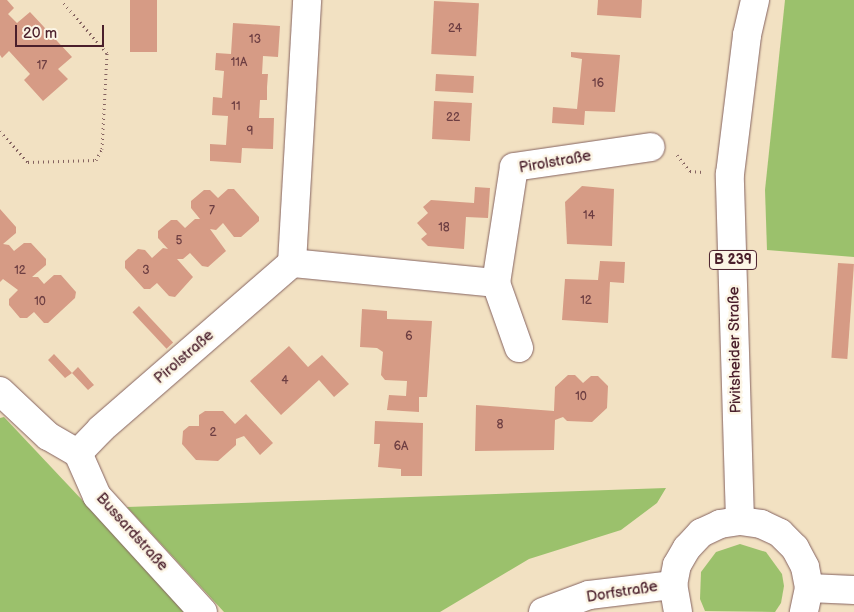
<!DOCTYPE html>
<meta charset="utf-8">
<style>
body{margin:0}
#map{position:relative;width:854px;height:612px;overflow:hidden;background:#f2e1c2;font-family:"Balsamiq Sans",sans-serif}
div>[style]{position:absolute}
[style*='--x']{left:calc(var(--x)*1px);top:calc(var(--y)*1px);width:calc(var(--w)*1px);rotate:calc(var(--a)*1deg)}
.green>*{inset:0;background:#9bc16c}
.building>*{inset:0;background:#d69b85;transform-origin:0 0}
.path>*{height:3px;margin-top:-1.5px;transform-origin:0;background:repeating-linear-gradient(90deg,#856360 0 1px,transparent 0 5px)}
.roads{filter:drop-shadow(0 0 1px #856360) drop-shadow(0 0 1px #856360)}
.minor>*{height:28px;margin:-14px;padding:0 14px;transform-origin:14px;border-radius:14px;background:#fff}
.primary>*{height:28px;margin:-14px;padding:0 14px;transform-origin:14px;border-radius:14px;background:#fff}
span{translate:-50% -50%;white-space:nowrap;text-align:center;line-height:1.15;-webkit-text-stroke:5px #fcf5e5;paint-order:stroke}
.number-label{font-size:12px;color:#6d3e42}
.number-label span{-webkit-text-stroke-width:0}
.shield-label span{padding:1px 4px;background:#fcf5e5;border:1px solid;border-radius:4px;-webkit-text-stroke-width:0}
.shield-label{font-size:14px;color:#4a1f2b;font-weight:700}
.street-label{font-size:15px;color:#4a1f2b}
.scale{position:absolute;left:15px;top:25px;width:89px;height:22px;box-sizing:border-box;border:2px solid #4a1f2b;border-top:0;padding-left:6px;font-size:15px;line-height:18px;white-space:nowrap;color:#4a1f2b;-webkit-text-stroke:4px #fcf5e5;paint-order:stroke}
</style>
<div id="map">
<div class="green">
<i style="clip-path:polygon(785px 0,854px 0,854px 257px,767px 250px,765px 190px)"></i>
<i style="clip-path:polygon(4px 417px,100px 519px,185px 612px,0 612px,0 418px)"></i>
<i style="clip-path:polygon(666px 488px,657px 503px,621px 530px,529px 559px,440px 612px,224px 612px,127px 507px)"></i>
<i style="clip-path:polygon(740px 544px,766px 552px,782px 574px,784px 586px,781px 603px,775px 612px,705px 611px,700px 599px,701px 572px,716px 552px)"></i>
</div>
<div class="building">
<i style="clip-path:polygon(0 0,7px 0,14px 8px,8px 14px,17px 23px,30px 12px,72px 57px,58px 69px,68px 79px,43px 101px,24px 80px,30px 74px,9px 51px,2px 58px,0 55px)"></i>
<i style="left:130px;top:0;width:27px;height:52px"></i>
<i style="clip-path:polygon(598px 0,642px 0,641px 18px,597px 15px)"></i>
<i style="left:434px;top:1px;width:45px;height:53px;rotate:3deg"></i>
<i style="clip-path:polygon(233px 23px,280px 26px,278px 57px,263px 56px,262px 74px,268px 74px,267px 87px,267px 100px,260px 100px,259px 118px,274px 118px,273px 149px,242px 148px,241px 163px,210px 161px,210px 144px,226px 145px,228px 116px,212px 115px,213px 97px,222px 98px,224px 71px,215px 70px,216px 53px,231px 54px)"></i>
<i style="clip-path:polygon(571px 52px,620px 55px,615px 112px,585px 111px,584px 125px,552px 123px,553px 107px,577px 109px,582px 59px,571px 57px)"></i>
<i style="left:436px;top:74px;width:38px;height:17px;rotate:3deg"></i>
<i style="left:434px;top:101px;width:38px;height:38px;rotate:3deg"></i>
<i style="clip-path:polygon(582px 186px,614px 189px,612px 246px,567px 244px,565px 202px)"></i>
<i style="clip-path:polygon(475px 187px,490px 188px,488px 218px,466px 217px,464px 249px,428px 246px,421px 239px,427px 234px,417px 223px,428px 213px,423px 207px,431px 200px,474px 203px)"></i>
<i style="clip-path:polygon(228px 189px,234px 189px,259px 217px,259px 221px,241px 237px,234px 237px,223px 223px,216px 230px,210px 229px,226px 251px,208px 267px,202px 266px,190px 253px,183px 259px,177px 259px,193px 277px,175px 297px,169px 296px,157px 283px,150px 289px,144px 289px,125px 268px,125px 261px,138px 249px,145px 250px,152px 258px,163px 248px,168px 249px,158px 238px,158px 231px,171px 220px,177px 220px,185px 228px,195px 219px,200px 219px,191px 208px,191px 201px,204px 190px,210px 190px,218px 198px)"></i>
<i style="clip-path:polygon(0 209px,16px 227px,16px 233px,3px 244px,9px 245px,14px 251px,24px 243px,31px 243px,46px 259px,46px 265px,32px 277px,38px 277px,44px 284px,54px 275px,61px 275px,76px 292px,75px 298px,48px 323px,44px 323px,34px 312px,27px 318px,20px 318px,9px 305px,9px 299px,18px 290px,3px 279px,0 282px)"></i>
<i style="clip-path:polygon(600px 261px,625px 262px,624px 283px,610px 282px,608px 323px,562px 320px,565px 279px,598px 280px)"></i>
<i style="left:838px;top:263px;width:16px;height:95px;rotate:4deg"></i>
<i style="left:139px;top:306px;width:50px;height:9px;rotate:47deg"></i>
<i style="clip-path:polygon(362px 309px,387px 311px,387px 319px,432px 321px,427px 397px,419px 397px,419px 412px,387px 410px,389px 395px,406px 396px,407px 381px,385px 380px,381px 375px,383px 352px,377px 348px,360px 347px)"></i>
<i style="clip-path:polygon(289px 346px,308px 367px,322px 355px,349px 384px,334px 397px,319px 380px,281px 415px,250px 381px)"></i>
<i style="clip-path:polygon(54px 354px,72px 373px,78px 367px,94px 385px,88px 390px,72px 373px,65px 378px,48px 360px)"></i>
<i style="clip-path:polygon(568px 375px,575px 375px,583px 383px,591px 376px,598px 376px,608px 386px,607px 408px,592px 422px,567px 421px,563px 417px,555px 420px,554px 450px,475px 451px,476px 405px,554px 411px,555px 387px)"></i>
<i style="clip-path:polygon(205px 411px,223px 411px,235px 424px,246px 414px,273px 443px,260px 455px,244px 436px,236px 439px,236px 445px,218px 461px,196px 460px,182px 444px,183px 431px,189px 426px,199px 426px,199px 415px)"></i>
<i style="clip-path:polygon(375px 421px,423px 423px,422px 476px,401px 476px,401px 469px,378px 467px,380px 444px,374px 444px)"></i>
</div>
<div class="path">
<i style="--x:0;--y:131;--w:42;--a:47.9"></i>
<i style="--x:28;--y:162;--w:68;--a:-1.7"></i>
<i style="--x:96;--y:160;--w:13;--a:-61"></i>
<i style="--x:102;--y:149;--w:96;--a:-87"></i>
<i style="--x:107;--y:53;--w:70;--a:-131"></i>
<i style="--x:677;--y:155;--w:21;--a:51"></i>
<i style="--x:690;--y:171;--w:13;--a:4"></i>
</div>
<div class="roads">
<div class="minor">
<i style="--x:292;--y:263;--w:205;--a:5.6"></i>
<i style="--x:519;--y:348;--w:69;--a:-109.5"></i>
<i style="--x:496;--y:283;--w:117;--a:-81.2"></i>
<i style="--x:514;--y:167;--w:138;--a:-8.3"></i>
<i style="--x:0;--y:391;--w:66;--a:43.2"></i>
<i style="--x:48;--y:436;--w:34;--a:30"></i>
<i style="--x:78;--y:453;--w:47;--a:66.2"></i>
<i style="--x:97;--y:496;--w:157;--a:47.6"></i>
<i style="--x:78;--y:453;--w:33;--a:-46"></i>
<i style="--x:101;--y:429;--w:253;--a:-41"></i>
<i style="--x:292;--y:263;--w:263;--a:-86.7"></i>
<i style="--x:543;--y:612;--w:49;--a:-20.3"></i>
<i style="--x:589;--y:595;--w:85;--a:-6.8"></i>
</div>
<div class="primary">
<i style="--x:740;--y:521;--w:347;--a:-91.7"></i>
<i style="--x:730;--y:174;--w:140;--a:-83"></i>
<i style="--x:747;--y:35;--w:36;--a:-77"></i>
<i style="--x:809;--y:588;--w:45;--a:2.5"></i>
<i style="--x:678;--y:612;--w:27;--a:-100"></i>
<i style="--x:673;--y:585;--w:20;--a:-79"></i>
<i style="--x:677;--y:565;--w:20;--a:-60"></i>
<i style="--x:687;--y:548;--w:21;--a:-47"></i>
<i style="--x:701;--y:533;--w:21;--a:-25"></i>
<i style="--x:720;--y:524;--w:20;--a:-9"></i>
<i style="--x:740;--y:521;--w:21;--a:8"></i>
<i style="--x:761;--y:524;--w:21;--a:25"></i>
<i style="--x:780;--y:533;--w:21;--a:45"></i>
<i style="--x:795;--y:548;--w:21;--a:62"></i>
<i style="--x:805;--y:567;--w:21;--a:79"></i>
<i style="--x:809;--y:588;--w:25;--a:102"></i>
</div>
</div>
<div class="number-label">
<span style="left:455px;top:29px">24</span>
<span style="left:255px;top:40px">13</span>
<span style="left:239px;top:63px">11A</span>
<span style="left:42px;top:66px">17</span>
<span style="left:598px;top:84px">16</span>
<span style="left:236px;top:107px">11</span>
<span style="left:453px;top:118px">22</span>
<span style="left:250px;top:132px">9</span>
<span style="left:212px;top:211px">7</span>
<span style="left:589px;top:216px">14</span>
<span style="left:444px;top:228px">18</span>
<span style="left:179px;top:241px">5</span>
<span style="left:20px;top:271px">12</span>
<span style="left:146px;top:271px">3</span>
<span style="left:586px;top:301px">12</span>
<span style="left:40px;top:302px">10</span>
<span style="left:409px;top:337px">6</span>
<span style="left:285px;top:381px">4</span>
<span style="left:581px;top:397px">10</span>
<span style="left:500px;top:425px">8</span>
<span style="left:213px;top:433px">2</span>
<span style="left:401px;top:447px">6A</span>
</div>
<div class="shield-label">
<span style="left:733px;top:260px">B 239</span>
</div>
<div class="street-label">
<span style="left:555px;top:162px;rotate:-10deg">Pirolstraße</span>
<span style="left:735px;top:350px;rotate:-91deg">Pivitsheider Straße</span>
<span style="left:184px;top:357px;rotate:-41deg">Pirolstraße</span>
<span style="left:132px;top:532px;rotate:48deg">Bussardstraße</span>
<span style="left:622px;top:592px;rotate:-9deg">Dorfstraße</span>
</div>
<div class="scale">20 m</div>
</div>
